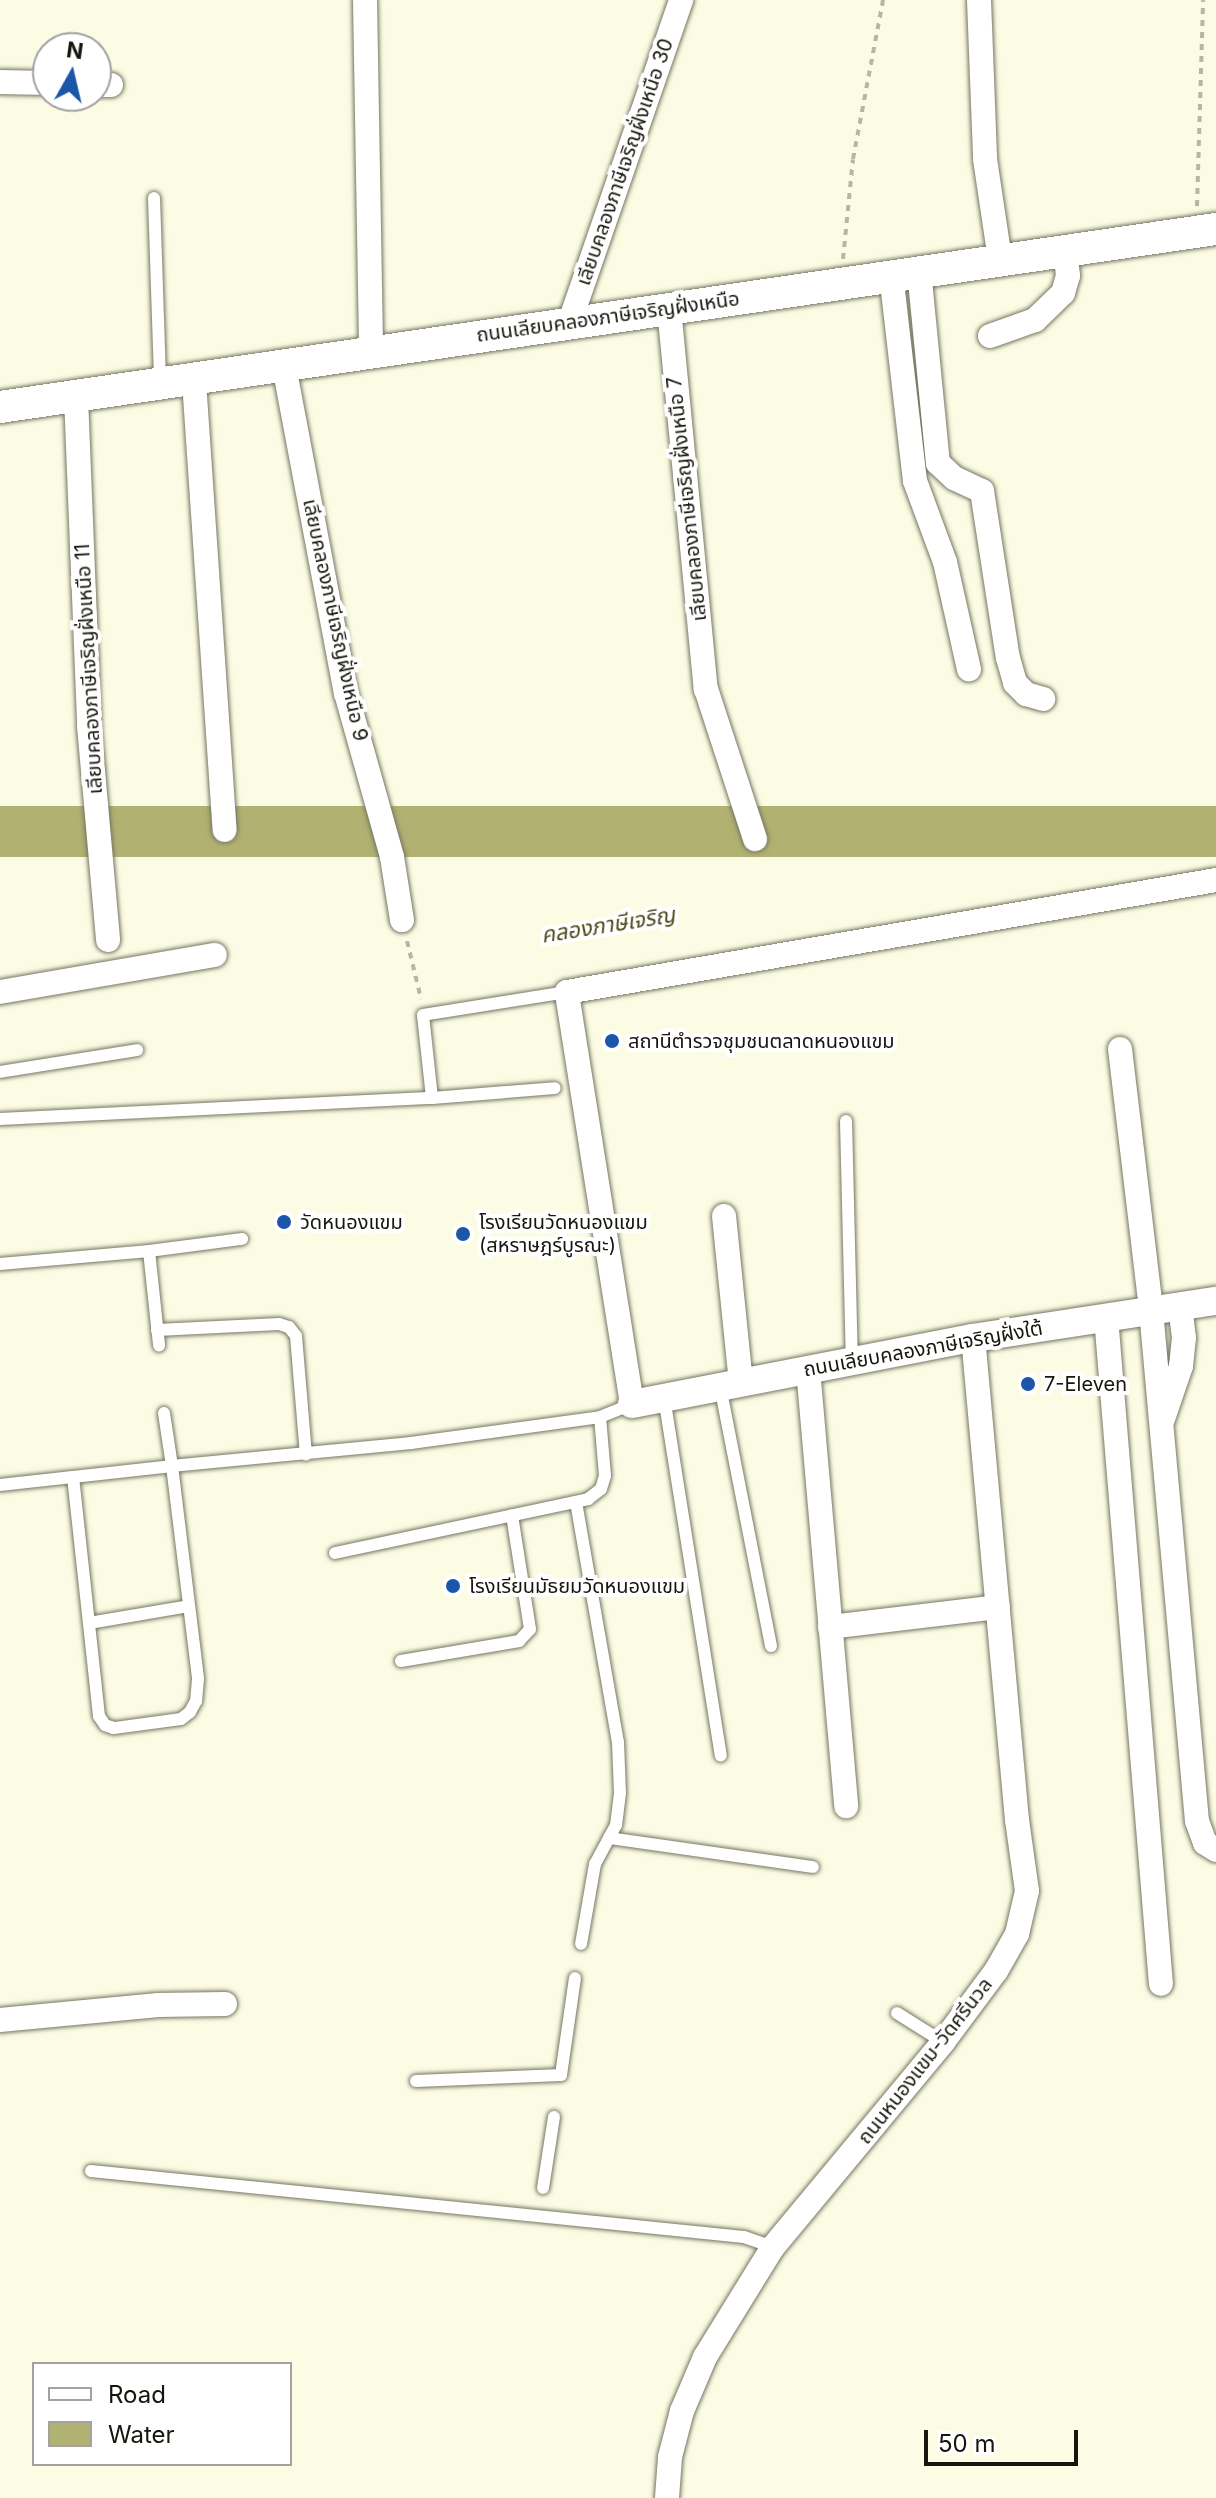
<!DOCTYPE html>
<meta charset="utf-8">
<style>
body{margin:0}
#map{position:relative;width:1216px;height:2498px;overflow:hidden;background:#fcfce4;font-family:Inter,"Noto Sans Thai",sans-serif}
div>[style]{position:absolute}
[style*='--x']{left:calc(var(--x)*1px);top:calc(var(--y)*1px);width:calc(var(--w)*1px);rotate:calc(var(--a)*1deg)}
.water>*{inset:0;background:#b1b172;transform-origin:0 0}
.path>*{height:4px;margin-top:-2px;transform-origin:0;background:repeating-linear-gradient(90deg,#b6b6a3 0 6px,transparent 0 12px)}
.roads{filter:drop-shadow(0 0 2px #757661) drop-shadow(0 0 2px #757661)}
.service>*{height:12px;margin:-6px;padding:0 6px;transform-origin:6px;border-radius:6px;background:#fff}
.minor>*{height:24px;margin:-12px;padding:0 12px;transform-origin:12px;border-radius:12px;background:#fff}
.tertiary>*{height:28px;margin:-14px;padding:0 14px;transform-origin:14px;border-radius:14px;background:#fff}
.secondary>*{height:32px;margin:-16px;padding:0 16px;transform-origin:16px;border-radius:16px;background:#fff}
.dots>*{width:22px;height:22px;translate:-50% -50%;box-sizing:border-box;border:4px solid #fff;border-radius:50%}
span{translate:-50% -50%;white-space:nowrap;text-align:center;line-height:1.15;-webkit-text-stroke:8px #fff;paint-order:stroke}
.street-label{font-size:20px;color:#16160e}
.poi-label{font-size:20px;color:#16160e}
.left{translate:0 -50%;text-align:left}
.water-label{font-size:22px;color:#4c4b1b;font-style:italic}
.legend{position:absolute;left:32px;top:2362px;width:260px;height:104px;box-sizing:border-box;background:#fff;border:2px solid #a2a29f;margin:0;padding:10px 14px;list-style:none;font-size:24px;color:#16160e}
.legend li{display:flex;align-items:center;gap:16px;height:40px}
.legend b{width:40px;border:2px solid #a2a29f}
.north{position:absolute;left:32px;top:32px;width:80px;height:80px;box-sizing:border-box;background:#fff;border:2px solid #a2a29f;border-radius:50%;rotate:8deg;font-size:22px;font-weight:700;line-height:32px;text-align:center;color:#16160e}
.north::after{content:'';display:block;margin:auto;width:28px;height:36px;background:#1c56a8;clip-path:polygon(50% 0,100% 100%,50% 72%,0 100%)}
.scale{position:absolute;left:924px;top:2430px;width:154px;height:36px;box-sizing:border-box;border:4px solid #16160e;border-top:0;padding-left:10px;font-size:24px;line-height:28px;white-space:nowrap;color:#16160e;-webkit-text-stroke:6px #fff;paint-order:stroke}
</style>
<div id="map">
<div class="water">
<i style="left:1216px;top:806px;width:51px;height:1232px;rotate:90deg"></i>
</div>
<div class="path">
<i style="--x:1197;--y:206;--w:206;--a:-88.3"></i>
<i style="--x:843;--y:259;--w:100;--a:-84.3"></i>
<i style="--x:853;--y:159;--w:162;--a:-79.3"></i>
<i style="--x:407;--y:941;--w:60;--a:76.4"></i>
</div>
<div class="roads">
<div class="service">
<i style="--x:154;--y:198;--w:184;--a:88.1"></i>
<i style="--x:0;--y:1072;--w:139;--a:-9.1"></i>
<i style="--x:432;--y:1098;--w:123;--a:-4.6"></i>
<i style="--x:0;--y:1119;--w:433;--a:-2.8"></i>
<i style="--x:432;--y:1098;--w:83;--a:-96.2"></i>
<i style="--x:423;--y:1015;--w:146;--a:-9.1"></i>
<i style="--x:846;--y:1121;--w:240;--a:88.6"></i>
<i style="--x:149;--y:1251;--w:94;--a:-7.4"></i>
<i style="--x:0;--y:1264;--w:150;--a:-5"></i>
<i style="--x:149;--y:1251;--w:95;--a:83.9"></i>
<i style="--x:157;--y:1330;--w:122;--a:-2.8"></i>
<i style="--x:279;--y:1324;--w:10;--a:17"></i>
<i style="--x:289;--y:1327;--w:11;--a:52"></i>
<i style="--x:296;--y:1336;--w:119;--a:85.2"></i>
<i style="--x:720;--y:1386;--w:265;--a:78.9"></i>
<i style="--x:664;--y:1397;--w:363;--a:81"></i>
<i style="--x:164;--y:1413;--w:54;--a:81.4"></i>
<i style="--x:172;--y:1466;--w:240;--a:-5.5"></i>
<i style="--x:411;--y:1443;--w:191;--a:-7.8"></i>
<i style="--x:600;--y:1417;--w:35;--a:-22"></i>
<i style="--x:172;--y:1466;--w:215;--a:83"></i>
<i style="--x:198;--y:1679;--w:22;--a:95"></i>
<i style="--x:196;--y:1701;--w:13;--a:119"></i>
<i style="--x:190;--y:1712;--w:11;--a:142"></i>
<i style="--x:181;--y:1719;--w:68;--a:172.3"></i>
<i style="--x:114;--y:1728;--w:9;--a:-162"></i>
<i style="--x:105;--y:1725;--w:11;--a:-124"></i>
<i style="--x:99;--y:1716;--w:240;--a:-96.2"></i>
<i style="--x:73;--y:1477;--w:100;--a:-6.3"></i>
<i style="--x:0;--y:1485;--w:73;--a:-6.3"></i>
<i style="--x:576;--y:1502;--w:244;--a:80.1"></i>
<i style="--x:618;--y:1742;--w:51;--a:87.8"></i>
<i style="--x:620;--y:1793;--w:32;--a:97"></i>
<i style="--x:616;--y:1825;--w:44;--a:118.3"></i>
<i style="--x:595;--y:1864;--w:81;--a:99.9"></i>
<i style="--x:335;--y:1553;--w:259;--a:-12"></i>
<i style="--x:588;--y:1499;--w:16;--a:-38"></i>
<i style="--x:601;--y:1489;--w:14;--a:-73"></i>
<i style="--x:605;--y:1476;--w:59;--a:-94.8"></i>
<i style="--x:89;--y:1623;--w:101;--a:-9.6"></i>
<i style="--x:401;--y:1661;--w:120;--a:-9.6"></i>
<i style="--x:519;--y:1641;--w:16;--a:-47"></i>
<i style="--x:530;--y:1629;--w:115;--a:-99"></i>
<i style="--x:609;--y:1838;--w:206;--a:8.1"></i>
<i style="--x:897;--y:2013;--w:54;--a:32.2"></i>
<i style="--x:416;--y:2081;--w:145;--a:-2.4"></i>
<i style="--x:561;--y:2075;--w:98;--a:-81.8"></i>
<i style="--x:91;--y:2171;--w:656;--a:5.77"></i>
<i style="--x:744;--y:2237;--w:31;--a:19"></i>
<i style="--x:543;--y:2188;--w:72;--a:-81.2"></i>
</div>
<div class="minor">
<i style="--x:365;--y:0;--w:350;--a:89"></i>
<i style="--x:979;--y:0;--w:159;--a:87.8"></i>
<i style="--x:985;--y:159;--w:101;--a:81.5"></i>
<i style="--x:0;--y:82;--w:48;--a:1.2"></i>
<i style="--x:96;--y:85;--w:15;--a:0"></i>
<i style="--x:919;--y:270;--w:194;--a:84.4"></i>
<i style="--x:938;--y:463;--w:22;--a:43"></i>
<i style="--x:954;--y:478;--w:31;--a:25"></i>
<i style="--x:982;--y:491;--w:169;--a:81.2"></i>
<i style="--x:1008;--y:658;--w:26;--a:74"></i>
<i style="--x:1015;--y:683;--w:16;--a:45"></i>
<i style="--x:1026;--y:694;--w:18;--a:16"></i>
<i style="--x:891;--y:274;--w:208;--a:83.4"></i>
<i style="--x:915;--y:481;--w:86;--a:69.7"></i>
<i style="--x:945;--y:562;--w:110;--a:77.4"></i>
<i style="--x:669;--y:308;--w:383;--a:84.5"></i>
<i style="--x:706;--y:689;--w:158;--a:71.9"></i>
<i style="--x:569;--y:324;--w:343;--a:-70.9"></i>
<i style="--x:990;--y:336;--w:48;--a:-19.6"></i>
<i style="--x:1035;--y:320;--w:39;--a:-44"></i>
<i style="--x:1063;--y:293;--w:18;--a:-74"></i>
<i style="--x:1068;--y:276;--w:27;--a:-96"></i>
<i style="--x:284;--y:366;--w:333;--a:79.3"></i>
<i style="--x:346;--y:693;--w:170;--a:74.3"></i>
<i style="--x:392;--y:857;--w:64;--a:81"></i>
<i style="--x:194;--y:381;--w:450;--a:86.1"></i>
<i style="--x:76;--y:397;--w:329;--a:87.7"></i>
<i style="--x:89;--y:726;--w:215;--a:84.9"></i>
<i style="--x:0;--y:992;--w:218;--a:-9.8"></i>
<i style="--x:1120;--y:1049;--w:263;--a:83.2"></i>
<i style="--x:1151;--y:1310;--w:513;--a:84.86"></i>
<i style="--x:1197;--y:1821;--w:23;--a:70"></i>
<i style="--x:1205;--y:1843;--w:13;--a:32"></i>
<i style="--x:724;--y:1216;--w:168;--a:84.2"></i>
<i style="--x:1106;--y:1317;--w:669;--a:85.29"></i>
<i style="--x:808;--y:1369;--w:439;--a:85"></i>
<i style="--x:632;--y:1404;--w:417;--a:-99"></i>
<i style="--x:567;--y:992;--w:659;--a:-9.79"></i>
<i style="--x:1163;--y:1419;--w:56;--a:-71.2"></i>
<i style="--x:1181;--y:1366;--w:28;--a:-84"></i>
<i style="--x:1184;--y:1338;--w:33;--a:-97"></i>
<i style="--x:830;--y:1627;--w:169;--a:-6.8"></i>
<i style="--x:0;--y:2020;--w:159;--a:-5.4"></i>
<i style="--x:158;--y:2005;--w:67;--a:-0.9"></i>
<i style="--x:667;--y:2498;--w:41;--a:-85.8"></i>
<i style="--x:670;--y:2457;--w:48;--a:-75.4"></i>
<i style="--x:682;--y:2411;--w:59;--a:-66.9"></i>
<i style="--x:705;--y:2357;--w:129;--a:-58.3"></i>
<i style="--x:773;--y:2247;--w:266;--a:-50.3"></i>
<i style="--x:943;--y:2042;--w:89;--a:-53.3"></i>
<i style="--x:996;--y:1971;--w:43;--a:-60.4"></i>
<i style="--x:1017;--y:1934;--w:44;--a:-76.9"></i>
<i style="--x:1027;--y:1891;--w:72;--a:-98"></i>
<i style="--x:1017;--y:1820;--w:484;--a:-95.2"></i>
</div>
<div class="tertiary">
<i style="--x:632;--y:1404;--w:347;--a:-11"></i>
<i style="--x:973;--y:1338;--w:246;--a:-8.7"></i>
</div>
<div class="secondary">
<i style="--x:0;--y:407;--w:1229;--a:-8.33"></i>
</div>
</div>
<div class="dots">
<i style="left:612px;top:1041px;background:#1c56a8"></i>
<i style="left:284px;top:1222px;background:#1c56a8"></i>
<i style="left:463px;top:1234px;background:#1c56a8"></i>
<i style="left:1028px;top:1384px;background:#1c56a8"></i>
<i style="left:453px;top:1586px;background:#1c56a8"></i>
</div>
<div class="street-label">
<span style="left:625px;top:162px;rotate:-71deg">เลียบคลองภาษีเจริญฝั่งเหนือ 30</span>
<span style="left:608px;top:317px;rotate:-8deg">ถนนเลียบคลองภาษีเจริญฝั่งเหนือ</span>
<span style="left:687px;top:499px;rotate:-96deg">เลียบคลองภาษีเจริญฝั่งเหนือ 7</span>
<span style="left:335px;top:620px;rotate:78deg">เลียบคลองภาษีเจริญฝั่งเหนือ 9</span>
<span style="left:89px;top:669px;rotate:-93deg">เลียบคลองภาษีเจริญฝั่งเหนือ 11</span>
<span style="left:923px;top:1349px;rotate:-10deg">ถนนเลียบคลองภาษีเจริญฝั่งใต้</span>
<span style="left:925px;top:2061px;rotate:-52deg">ถนนหนองแขม-วัดศรีนวล</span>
</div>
<div class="poi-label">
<span class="left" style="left:628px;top:1041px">สถานีตำรวจชุมชนตลาดหนองแขม</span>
<span class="left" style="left:300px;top:1222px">วัดหนองแขม</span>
<span class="left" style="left:479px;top:1234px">โรงเรียนวัดหนองแขม<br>(สหราษฎร์บูรณะ)</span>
<span class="left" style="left:1044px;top:1384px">7-Eleven</span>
<span class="left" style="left:469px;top:1586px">โรงเรียนมัธยมวัดหนองแขม</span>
</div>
<div class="water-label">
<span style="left:608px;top:925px;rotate:-9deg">คลองภาษีเจริญ</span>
</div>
<ul class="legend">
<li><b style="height:10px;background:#fff"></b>Road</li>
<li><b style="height:22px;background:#b1b172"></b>Water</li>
</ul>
<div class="north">N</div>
<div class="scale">50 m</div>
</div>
